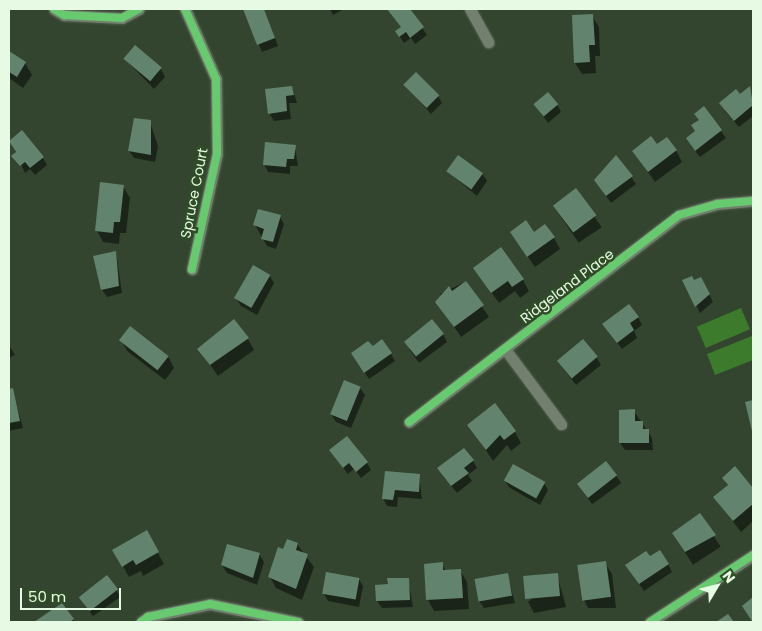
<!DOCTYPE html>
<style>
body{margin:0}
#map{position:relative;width:762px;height:631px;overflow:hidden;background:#34452f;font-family:Poppins,sans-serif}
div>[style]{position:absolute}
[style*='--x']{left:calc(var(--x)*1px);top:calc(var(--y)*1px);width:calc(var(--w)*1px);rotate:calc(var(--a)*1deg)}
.green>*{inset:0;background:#3c7b2b;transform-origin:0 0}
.shadow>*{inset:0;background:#0007;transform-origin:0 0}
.building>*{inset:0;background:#62846e;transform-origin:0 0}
.roads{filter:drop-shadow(0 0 1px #51604d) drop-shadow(0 0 1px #51604d)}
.minor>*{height:11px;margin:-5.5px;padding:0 5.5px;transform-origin:5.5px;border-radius:5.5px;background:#738070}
.cycleway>*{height:8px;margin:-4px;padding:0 4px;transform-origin:4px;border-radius:4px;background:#67ca6e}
span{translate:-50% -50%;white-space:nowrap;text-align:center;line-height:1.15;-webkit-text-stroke:5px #2e4d27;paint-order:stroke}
.street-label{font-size:14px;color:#e7fae3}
.frame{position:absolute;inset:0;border:10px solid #e7fae3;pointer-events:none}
.north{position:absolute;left:692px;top:561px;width:50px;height:50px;-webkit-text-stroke:4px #2e4d27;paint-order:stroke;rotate:53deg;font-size:14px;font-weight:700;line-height:20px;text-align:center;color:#e7fae3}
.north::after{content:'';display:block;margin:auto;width:18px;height:22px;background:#e7fae3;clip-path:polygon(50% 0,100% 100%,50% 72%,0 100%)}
.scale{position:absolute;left:20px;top:588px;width:101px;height:22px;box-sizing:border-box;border:2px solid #e7fae3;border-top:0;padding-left:6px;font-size:15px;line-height:18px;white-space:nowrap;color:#e7fae3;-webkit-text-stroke:4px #2e4d27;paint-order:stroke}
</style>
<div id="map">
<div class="green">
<i style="left:741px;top:308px;width:23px;height:48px;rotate:67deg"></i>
<i style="clip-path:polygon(752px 336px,753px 360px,715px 375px,707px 354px)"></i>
</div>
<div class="shadow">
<i style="clip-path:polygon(264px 9px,278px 46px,262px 52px,245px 10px)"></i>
<i style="clip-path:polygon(330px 9px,344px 9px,333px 15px)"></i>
<i style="clip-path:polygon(388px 9px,409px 9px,427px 35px,415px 44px,411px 38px,404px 43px,397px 32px,402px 28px)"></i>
<i style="clip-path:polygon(592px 16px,599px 27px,600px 56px,595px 56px,596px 73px,582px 74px,575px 63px)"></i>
<i style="clip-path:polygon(9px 52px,25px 63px,32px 75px,23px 88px,9px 78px)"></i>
<i style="clip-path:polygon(125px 59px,161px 69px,165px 77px,154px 89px)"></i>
<i style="clip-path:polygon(405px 85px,438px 96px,442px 103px,431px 114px)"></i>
<i style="clip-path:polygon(292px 87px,297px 103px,289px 103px,291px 119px,274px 121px,269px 113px)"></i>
<i style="clip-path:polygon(749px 88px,753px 116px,739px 127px,725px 111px)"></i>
<i style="clip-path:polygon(535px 104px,557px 104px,561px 112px,548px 123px)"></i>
<i style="clip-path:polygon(150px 122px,158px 146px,155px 162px,134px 158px,129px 151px)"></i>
<i style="clip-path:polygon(721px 131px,726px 138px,700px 157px,691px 146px)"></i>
<i style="clip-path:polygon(10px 141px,43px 158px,47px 165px,35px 175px,30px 169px,25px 173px)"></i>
<i style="clip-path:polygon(657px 146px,676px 150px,682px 162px,655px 182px,633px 151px)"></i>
<i style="clip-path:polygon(295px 147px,298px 166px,290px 166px,290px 174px,268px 172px,264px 164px)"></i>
<i style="clip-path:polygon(448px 172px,482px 173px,487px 181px,477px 196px)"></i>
<i style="clip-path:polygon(631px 177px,636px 184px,611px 203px,595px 180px)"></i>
<i style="clip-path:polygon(123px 186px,130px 198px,126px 233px,120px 233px,119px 244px,103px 242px,97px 231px)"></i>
<i style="left:576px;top:189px;width:46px;height:28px;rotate:56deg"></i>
<i style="clip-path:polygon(280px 217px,284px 224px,276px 249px,267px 246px,255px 225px)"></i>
<i style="clip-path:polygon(511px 233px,554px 238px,560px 249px,535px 267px)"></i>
<i style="clip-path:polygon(116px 252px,122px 293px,107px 297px,102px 290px)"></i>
<i style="clip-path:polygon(474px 268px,523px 280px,529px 291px,520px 298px,515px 291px,499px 303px)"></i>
<i style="clip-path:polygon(270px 276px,274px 283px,257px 315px,241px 306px,236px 298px)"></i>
<i style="clip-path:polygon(684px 281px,705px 286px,713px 302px,700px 313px)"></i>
<i style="clip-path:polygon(465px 282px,489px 317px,461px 337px,437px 302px,443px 298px,440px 294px)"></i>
<i style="clip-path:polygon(638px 317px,642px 325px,634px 331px,637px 338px,622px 349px,608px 331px)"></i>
<i style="clip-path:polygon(443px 334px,447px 342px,419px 363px,409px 349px)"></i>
<i style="clip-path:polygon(248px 339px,254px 350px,218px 376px,199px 349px)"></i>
<i style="clip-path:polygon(121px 340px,168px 356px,174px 368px,165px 380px,127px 351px)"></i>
<i style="clip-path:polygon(9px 345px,15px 355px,9px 358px)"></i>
<i style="clip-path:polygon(391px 354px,395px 361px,369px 379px,357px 361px)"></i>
<i style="clip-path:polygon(597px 358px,601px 365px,576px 385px,562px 367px)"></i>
<i style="clip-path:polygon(360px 388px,365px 395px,351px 428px,336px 422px,331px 414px)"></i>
<i style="clip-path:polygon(12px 389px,23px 428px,9px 431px,9px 390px)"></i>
<i style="clip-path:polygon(634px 411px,652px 438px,653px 450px,625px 450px,620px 443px)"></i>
<i style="clip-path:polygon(469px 425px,515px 432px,521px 443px,511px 451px,507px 445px,493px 461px)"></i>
<i style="clip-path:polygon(330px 451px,367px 463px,371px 470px,361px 478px,354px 469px,348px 474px)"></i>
<i style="clip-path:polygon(473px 461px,477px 468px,468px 475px,472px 481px,457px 493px,443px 476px)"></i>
<i style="left:606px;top:462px;width:26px;height:36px;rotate:54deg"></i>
<i style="clip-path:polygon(735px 468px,753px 490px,753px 521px,741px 532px,715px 498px,728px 486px,723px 478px)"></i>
<i style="clip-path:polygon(386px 472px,419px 476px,422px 499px,398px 497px,397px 507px,387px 506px,383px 498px)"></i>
<i style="clip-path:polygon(505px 481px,544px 483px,548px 490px,540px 505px,510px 488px)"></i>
<i style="left:700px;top:515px;width:38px;height:33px;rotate:57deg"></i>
<i style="clip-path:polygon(146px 532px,164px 564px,143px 576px,141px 571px,129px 577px,114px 550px)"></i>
<i style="clip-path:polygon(297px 544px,314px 567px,302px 600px,276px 588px,270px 577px,284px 550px)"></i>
<i style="clip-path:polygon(259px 554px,264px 562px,257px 585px,227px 573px,222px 565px)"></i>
<i style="clip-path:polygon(649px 558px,668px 564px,672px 572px,644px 591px,631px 572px)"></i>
<i style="clip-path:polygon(605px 563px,612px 574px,616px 608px,588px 608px,582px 596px)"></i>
<i style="clip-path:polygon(442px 564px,446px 571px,460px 570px,467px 582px,469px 609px,434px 611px,428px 600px,425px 565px)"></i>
<i style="clip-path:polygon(507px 574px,515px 603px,484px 608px,479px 601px)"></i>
<i style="clip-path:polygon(557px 574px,566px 607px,534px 613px,528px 602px)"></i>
<i style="left:107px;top:577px;width:24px;height:34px;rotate:55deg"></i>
<i style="clip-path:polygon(359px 579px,363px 586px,359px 607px,328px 601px,324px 594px)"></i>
<i style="clip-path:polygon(408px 579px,413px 607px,382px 608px,377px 601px,389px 585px)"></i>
<i style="clip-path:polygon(61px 604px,75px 622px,36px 622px)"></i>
</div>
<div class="building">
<i style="clip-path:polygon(243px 9px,264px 9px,275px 38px,257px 45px)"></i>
<i style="clip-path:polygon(387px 9px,410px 9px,424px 27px,410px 38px,406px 32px,399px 37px,395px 31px,401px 27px)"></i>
<i style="clip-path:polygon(593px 14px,595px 45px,589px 45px,590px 62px,574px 63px,572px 15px)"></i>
<i style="left:135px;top:45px;width:35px;height:18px;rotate:40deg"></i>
<i style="clip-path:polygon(9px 51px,26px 62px,17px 77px,9px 72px)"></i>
<i style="left:416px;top:72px;width:33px;height:18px;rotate:45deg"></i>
<i style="clip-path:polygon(292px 86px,294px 95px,286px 96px,287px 111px,268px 114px,265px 89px)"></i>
<i style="clip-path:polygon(750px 86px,753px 105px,734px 121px,719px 103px,736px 89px,740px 94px)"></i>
<i style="left:548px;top:92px;width:16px;height:19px;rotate:50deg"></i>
<i style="clip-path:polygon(704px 106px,722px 130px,695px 151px,686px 138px,695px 131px,691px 125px,699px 120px,694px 114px)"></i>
<i style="clip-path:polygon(134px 118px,151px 120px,151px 155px,128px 151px)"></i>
<i style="clip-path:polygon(22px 130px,44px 157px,30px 168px,25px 162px,20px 166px,11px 156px,16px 152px,9px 141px)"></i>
<i style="clip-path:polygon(651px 136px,657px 144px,667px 137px,677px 150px,648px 172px,632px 151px)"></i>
<i style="clip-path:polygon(265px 142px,296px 145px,294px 159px,287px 159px,286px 167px,263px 165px)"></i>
<i style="left:458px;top:155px;width:31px;height:20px;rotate:36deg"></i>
<i style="clip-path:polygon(616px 155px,633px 176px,606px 196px,594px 180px)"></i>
<i style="clip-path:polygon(100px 182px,124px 185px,120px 222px,114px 222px,113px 233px,95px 231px)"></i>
<i style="left:576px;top:188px;width:34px;height:29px;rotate:53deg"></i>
<i style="clip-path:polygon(258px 209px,281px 215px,273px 242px,261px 239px,264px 229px,253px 225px)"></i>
<i style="clip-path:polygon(526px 220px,534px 232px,545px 224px,555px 237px,527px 257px,510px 232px)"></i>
<i style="clip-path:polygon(501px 247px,524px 279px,512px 287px,508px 281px,491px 293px,473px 268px)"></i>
<i style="clip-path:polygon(116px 251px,119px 286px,101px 290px,93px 256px)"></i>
<i style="left:253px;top:265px;width:20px;height:38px;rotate:30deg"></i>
<i style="clip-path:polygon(692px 276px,694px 280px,701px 277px,710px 294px,695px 307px,682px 280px)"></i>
<i style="clip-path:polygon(466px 281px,484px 305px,454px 327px,435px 302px,449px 286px,452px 291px)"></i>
<i style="clip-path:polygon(629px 304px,639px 317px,630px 323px,634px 330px,617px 343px,602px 324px)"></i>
<i style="clip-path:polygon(234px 319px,249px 338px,210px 365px,197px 349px)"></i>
<i style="left:432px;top:319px;width:19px;height:36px;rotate:51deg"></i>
<i style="left:130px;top:326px;width:49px;height:18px;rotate:38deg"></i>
<i style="clip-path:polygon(382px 339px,392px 353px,364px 373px,351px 353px,368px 341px,373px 346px)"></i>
<i style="left:583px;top:339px;width:23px;height:34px;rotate:50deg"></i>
<i style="left:344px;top:380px;width:18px;height:37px;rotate:22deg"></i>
<i style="clip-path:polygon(13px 388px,20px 421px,9px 423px,9px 389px)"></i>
<i style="clip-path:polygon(753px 400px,753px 431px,752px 431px,745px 402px)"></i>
<i style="clip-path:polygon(495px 403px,516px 431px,504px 440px,500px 435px,486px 450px,467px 425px)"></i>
<i style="clip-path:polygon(635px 409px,635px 421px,643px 421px,643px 429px,649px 429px,649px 443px,619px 443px,619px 410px)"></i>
<i style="clip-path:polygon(347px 436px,368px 462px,356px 472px,349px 463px,343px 468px,329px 450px)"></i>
<i style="clip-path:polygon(464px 448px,474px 460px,464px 468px,469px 473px,451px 486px,437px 468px)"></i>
<i style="left:606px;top:461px;width:18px;height:37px;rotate:52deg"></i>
<i style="left:513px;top:464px;width:37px;height:19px;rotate:29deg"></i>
<i style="clip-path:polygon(735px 466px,753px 488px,753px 504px,733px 521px,713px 497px,728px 485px,722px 478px)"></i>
<i style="clip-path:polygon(385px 471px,420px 474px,419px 492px,395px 490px,393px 500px,382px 499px)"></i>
<i style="clip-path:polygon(700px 513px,716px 535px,685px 552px,672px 533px)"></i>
<i style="clip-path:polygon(147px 530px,159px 552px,136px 565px,133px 560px,122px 567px,112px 550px)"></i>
<i style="clip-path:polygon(287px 539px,298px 543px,296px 550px,308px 554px,296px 589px,268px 577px,278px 547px,283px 549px)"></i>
<i style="clip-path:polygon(227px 544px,260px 553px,253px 578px,221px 565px)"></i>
<i style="clip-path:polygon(660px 550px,669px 564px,639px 584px,625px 565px,646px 551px,650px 556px)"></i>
<i style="left:606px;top:561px;width:36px;height:29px;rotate:82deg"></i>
<i style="clip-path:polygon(443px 562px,443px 570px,461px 569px,463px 598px,426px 600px,424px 564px)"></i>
<i style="left:326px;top:572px;width:34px;height:22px;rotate:10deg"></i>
<i style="left:508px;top:573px;width:23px;height:34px;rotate:80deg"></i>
<i style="left:558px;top:573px;width:23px;height:35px;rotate:85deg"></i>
<i style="left:107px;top:575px;width:18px;height:36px;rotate:52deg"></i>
<i style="clip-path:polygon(387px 578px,409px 578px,410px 600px,376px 601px,375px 585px,388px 584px)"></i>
<i style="clip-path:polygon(753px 597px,753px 620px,752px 621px,742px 606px)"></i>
<i style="clip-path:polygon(62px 603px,74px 619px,70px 622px,34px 622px)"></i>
<i style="clip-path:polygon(728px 614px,734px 622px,711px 622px,716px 622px)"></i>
</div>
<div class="roads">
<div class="minor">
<i style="--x:54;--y:9;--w:12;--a:31"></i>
<i style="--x:64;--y:15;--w:58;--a:3"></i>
<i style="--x:122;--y:18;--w:19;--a:-28"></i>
<i style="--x:185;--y:9;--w:77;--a:66.1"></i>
<i style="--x:216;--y:79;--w:75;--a:89.2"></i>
<i style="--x:217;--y:154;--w:118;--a:102.3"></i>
<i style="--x:470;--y:9;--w:38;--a:61"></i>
<i style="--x:505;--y:349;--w:94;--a:53.3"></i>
<i style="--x:409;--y:422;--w:340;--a:-37.5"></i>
<i style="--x:679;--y:215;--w:40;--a:-16"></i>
<i style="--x:717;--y:204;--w:36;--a:-5"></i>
<i style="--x:141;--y:622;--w:9;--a:-36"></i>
<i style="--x:148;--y:617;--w:63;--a:-11.8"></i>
<i style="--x:210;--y:604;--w:90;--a:11.6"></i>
<i style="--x:650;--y:622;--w:123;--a:-33"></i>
</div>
</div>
<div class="cycleway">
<i style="--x:54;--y:9;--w:12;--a:31"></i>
<i style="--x:64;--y:15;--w:58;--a:3"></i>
<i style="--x:122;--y:18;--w:19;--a:-28"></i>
<i style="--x:185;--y:9;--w:77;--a:66.1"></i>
<i style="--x:216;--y:79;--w:75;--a:89.2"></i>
<i style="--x:217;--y:154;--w:118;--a:102.3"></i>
<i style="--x:409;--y:422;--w:340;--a:-37.5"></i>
<i style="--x:679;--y:215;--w:40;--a:-16"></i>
<i style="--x:717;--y:204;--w:36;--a:-5"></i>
<i style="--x:141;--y:622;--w:9;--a:-36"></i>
<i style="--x:148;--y:617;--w:63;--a:-11.8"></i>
<i style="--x:210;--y:604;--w:90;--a:11.6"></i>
<i style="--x:650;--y:622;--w:123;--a:-33"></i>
</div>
<div class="street-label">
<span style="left:194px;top:193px;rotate:-79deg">Spruce Court</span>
<span style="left:567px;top:286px;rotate:-37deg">Ridgeland Place</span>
</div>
<div class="frame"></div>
<div class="north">N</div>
<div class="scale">50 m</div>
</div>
